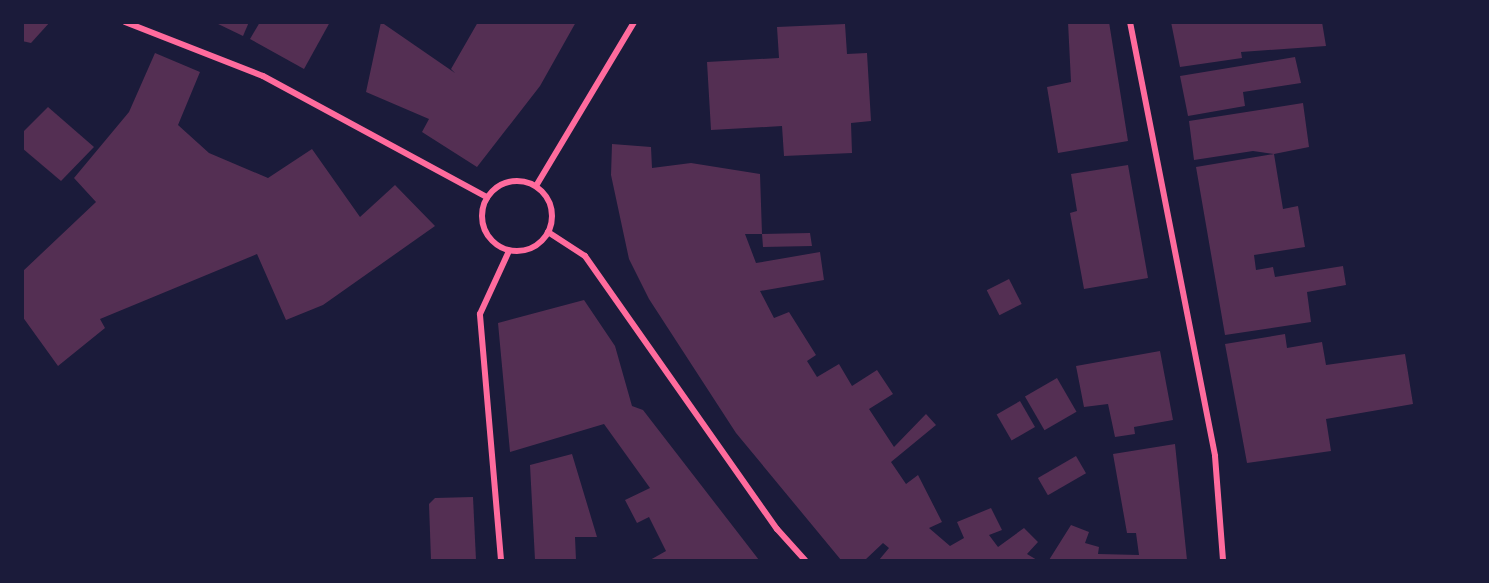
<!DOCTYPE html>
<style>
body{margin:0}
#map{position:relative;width:1489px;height:583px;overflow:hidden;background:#1b1b3a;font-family:Rubik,sans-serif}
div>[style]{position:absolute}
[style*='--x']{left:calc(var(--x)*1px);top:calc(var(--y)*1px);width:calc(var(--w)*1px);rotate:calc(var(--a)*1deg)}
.building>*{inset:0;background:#542f53;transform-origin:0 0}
.minor>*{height:6px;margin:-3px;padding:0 3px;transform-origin:3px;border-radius:3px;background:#ff6b9d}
.minor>.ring{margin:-3px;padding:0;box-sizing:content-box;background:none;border:6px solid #ff6b9d;border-radius:50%}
span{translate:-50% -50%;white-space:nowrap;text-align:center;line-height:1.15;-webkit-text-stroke:4.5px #1b1b3a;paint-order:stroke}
.frame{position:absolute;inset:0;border:24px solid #1b1b3a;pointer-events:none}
</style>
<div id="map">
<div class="building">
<i style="clip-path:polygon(22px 22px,50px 22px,31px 43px,22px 41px)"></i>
<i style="clip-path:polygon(214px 22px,249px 22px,243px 36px)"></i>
<i style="clip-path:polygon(260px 22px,330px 22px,304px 69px,250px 39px)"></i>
<i style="clip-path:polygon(381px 22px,455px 73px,451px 69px,478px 22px,576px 22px,540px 86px,477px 167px,422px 132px,429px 119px,366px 92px)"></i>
<i style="clip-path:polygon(1068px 22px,1109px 22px,1128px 141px,1058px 153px,1047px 87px,1071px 82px)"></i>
<i style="clip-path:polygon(1171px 22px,1322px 22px,1326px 46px,1241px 52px,1242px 58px,1180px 67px)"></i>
<i style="clip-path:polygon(845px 24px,847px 54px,867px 53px,871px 121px,851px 123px,852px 153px,784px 156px,782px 126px,711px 130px,707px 62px,779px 58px,777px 27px)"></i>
<i style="clip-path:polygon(155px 53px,200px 72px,178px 125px,209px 153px,268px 178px,312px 149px,360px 217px,395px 185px,435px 226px,323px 305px,286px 320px,257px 254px,100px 319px,105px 328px,58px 366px,22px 316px,22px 272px,96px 202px,74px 178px,129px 112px)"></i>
<i style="clip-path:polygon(1295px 57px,1301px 83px,1243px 92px,1245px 106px,1188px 116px,1180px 76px)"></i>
<i style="clip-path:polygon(1303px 103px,1309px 147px,1274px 154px,1283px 209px,1298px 206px,1305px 247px,1254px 255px,1256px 270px,1273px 267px,1275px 277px,1343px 266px,1346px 285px,1307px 292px,1311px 322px,1225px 335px,1196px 167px,1274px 154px,1253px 151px,1194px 160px,1189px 121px)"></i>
<i style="clip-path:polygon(48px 107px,94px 147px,61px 181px,22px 148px,22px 133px)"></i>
<i style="clip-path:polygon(612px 144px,651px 147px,652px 168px,691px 163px,760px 174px,762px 234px,810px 233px,812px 246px,763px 247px,762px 234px,745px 234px,756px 263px,820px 252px,824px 280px,760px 291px,774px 318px,789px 312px,816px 355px,807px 361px,817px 377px,839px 364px,852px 386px,877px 370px,893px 394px,869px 409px,894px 447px,926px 414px,936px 425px,891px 462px,906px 484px,918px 475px,942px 522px,929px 528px,950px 546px,964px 538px,957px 522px,991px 508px,1002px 530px,989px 535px,998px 547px,1024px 528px,1038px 542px,1027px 554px,1037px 560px,879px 560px,889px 548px,883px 543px,865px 560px,841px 560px,736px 433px,649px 299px,629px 259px,611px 175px)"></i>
<i style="clip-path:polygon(1128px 165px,1148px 278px,1084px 289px,1070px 213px,1077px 211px,1071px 174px)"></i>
<i style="left:1009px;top:279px;width:28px;height:25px;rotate:63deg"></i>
<i style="clip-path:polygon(584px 300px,615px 346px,632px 406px,643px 410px,759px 560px,650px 560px,666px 551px,649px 517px,637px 523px,625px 500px,650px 488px,604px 424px,510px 452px,498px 323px)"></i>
<i style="clip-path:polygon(1285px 334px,1287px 348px,1322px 342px,1326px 365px,1405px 354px,1413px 404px,1326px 419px,1331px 451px,1247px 463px,1225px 344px)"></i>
<i style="clip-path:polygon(1160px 351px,1173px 420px,1134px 427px,1135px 434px,1115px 437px,1108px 404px,1084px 407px,1076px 366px)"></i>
<i style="left:1057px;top:378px;width:39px;height:37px;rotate:60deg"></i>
<i style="left:1020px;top:401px;width:30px;height:27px;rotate:60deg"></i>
<i style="clip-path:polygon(1175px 444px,1187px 560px,1049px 560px,1071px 525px,1089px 532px,1085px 543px,1099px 547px,1098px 554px,1139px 555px,1136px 533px,1127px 533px,1113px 454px)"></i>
<i style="clip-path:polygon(572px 454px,597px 537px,575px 537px,576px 560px,535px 560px,530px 465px)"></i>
<i style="left:1076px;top:456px;width:20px;height:44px;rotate:60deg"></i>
<i style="clip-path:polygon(473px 497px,476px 560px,431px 560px,429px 504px,435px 498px)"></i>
</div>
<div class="minor">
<i style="--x:125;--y:22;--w:148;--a:21.4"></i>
<i style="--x:263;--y:76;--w:255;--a:28.4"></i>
<i style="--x:1130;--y:22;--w:442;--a:78.9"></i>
<i style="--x:1215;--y:456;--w:104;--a:85.6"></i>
<i class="ring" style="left:482px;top:181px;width:64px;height:64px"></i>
<i style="--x:536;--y:186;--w:191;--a:-59.1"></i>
<i style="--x:548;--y:232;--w:44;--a:33"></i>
<i style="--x:585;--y:256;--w:334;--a:54.9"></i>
<i style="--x:777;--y:529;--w:42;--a:47.9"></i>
<i style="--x:501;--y:560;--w:247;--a:-94.9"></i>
<i style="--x:480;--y:314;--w:69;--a:-65.3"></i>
</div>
<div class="frame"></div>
</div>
